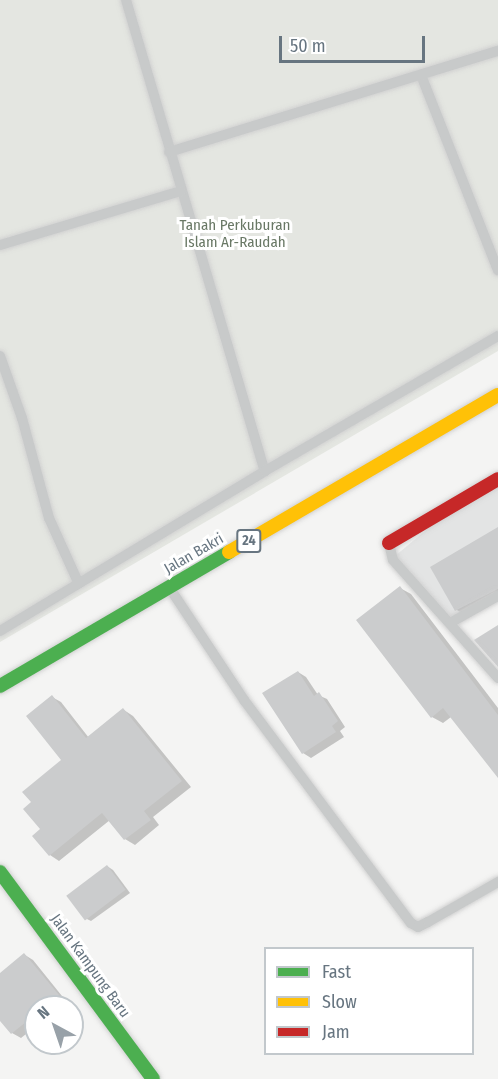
<!DOCTYPE html>
<style>
body{margin:0}
#map{position:relative;width:498px;height:1079px;overflow:hidden;background:#f4f4f3;font-family:"Fira Sans Condensed",sans-serif}
div>[style]{position:absolute}
[style*='--x']{left:calc(var(--x)*1px);top:calc(var(--y)*1px);width:calc(var(--w)*1px);rotate:calc(var(--a)*1deg)}
.built>*{inset:0;background:#e3e4e4}
.green>*{inset:0;background:#e4e6e1}
.shadow>*{inset:0;background:#0003}
.building>*{inset:0;background:#cbcccd;transform-origin:0 0}
.roads{filter:drop-shadow(0 0 2px #d1d1d1) drop-shadow(0 0 2px #d1d1d1)}
.lane>*{height:10px;margin:-5px;padding:0 5px;transform-origin:5px;border-radius:5px;background:#c8caca}
.fast>*{height:14px;margin:-7px;padding:0 7px;transform-origin:7px;border-radius:7px;background:#4caf50}
.slow>*{height:14px;margin:-7px;padding:0 7px;transform-origin:7px;border-radius:7px;background:#ffc107}
.jam>*{height:14px;margin:-7px;padding:0 7px;transform-origin:7px;border-radius:7px;background:#c62828}
span{translate:-50% -50%;white-space:nowrap;text-align:center;line-height:1.15;-webkit-text-stroke:6px #fff;paint-order:stroke}
.shield-label span{padding:2px 4px;background:#fff;border:2px solid;border-radius:4px;-webkit-text-stroke-width:0}
.shield-label{font-size:14px;color:#677580;font-weight:700}
.park-label{font-size:15px;color:#697865}
.street-label{font-size:15px;color:#677580}
.legend{position:absolute;left:264px;top:947px;width:210px;height:108px;box-sizing:border-box;background:#fff;border:2px solid #c2c8cc;margin:0;padding:8px 10px;list-style:none;font-size:18px;color:#677580}
.legend li{display:flex;align-items:center;gap:12px;height:30px}
.legend b{width:30px;border:2px solid #c2c8cc}
.north{position:absolute;left:24px;top:995px;width:60px;height:60px;box-sizing:border-box;background:#fff;border:2px solid #c2c8cc;border-radius:50%;rotate:320deg;font-size:16px;font-weight:700;line-height:24px;text-align:center;color:#677580}
.north::after{content:'';display:block;margin:auto;width:21px;height:27px;background:#98a1a8;clip-path:polygon(50% 0,100% 100%,50% 72%,0 100%)}
.scale{position:absolute;left:279px;top:36px;width:146px;height:27px;box-sizing:border-box;border:3px solid #677580;border-top:0;padding-left:8px;font-size:18px;line-height:21px;white-space:nowrap;color:#677580;-webkit-text-stroke:4px #fff;paint-order:stroke}
</style>
<div id="map">
<div class="built">
<i style="clip-path:polygon(498px 470px,498px 601px,449px 629px,389px 561px)"></i>
</div>
<div class="green">
<i style="clip-path:polygon(0 0,498px 0,498px 351px,0 642px)"></i>
</div>
<div class="shadow">
<i style="clip-path:polygon(498px 529px,498px 598px,465px 615px,457px 610px,432px 568px)"></i>
<i style="clip-path:polygon(400px 588px,411px 594px,498px 708px,498px 775px,451px 717px,443px 723px,432px 717px)"></i>
<i style="clip-path:polygon(298px 672px,306px 677px,318px 695px,327px 699px,345px 727px,340px 731px,344px 737px,311px 758px,303px 753px)"></i>
<i style="clip-path:polygon(52px 697px,61px 702px,89px 738px,124px 710px,133px 716px,191px 787px,153px 817px,159px 825px,135px 845px,125px 839px,110px 820px,59px 861px,50px 855px,33px 802px,63px 761px)"></i>
<i style="clip-path:polygon(107px 866px,113px 870px,130px 893px,91px 921px,85px 918px)"></i>
<i style="clip-path:polygon(25px 955px,33px 960px,66px 1001px,59px 1007px,36px 1007px,36px 1026px,21px 1038px,12px 1033px,0 1018px,0 975px)"></i>
</div>
<div class="building">
<i style="clip-path:polygon(498px 527px,498px 589px,455px 611px,430px 567px)"></i>
<i style="clip-path:polygon(400px 586px,498px 715px,498px 778px,443px 708px,431px 718px,356px 620px)"></i>
<i style="clip-path:polygon(498px 625px,498px 667px,474px 640px)"></i>
<i style="clip-path:polygon(298px 671px,314px 696px,319px 692px,338px 721px,332px 726px,336px 732px,302px 754px,262px 693px)"></i>
<i style="clip-path:polygon(52px 695px,86px 738px,123px 708px,182px 781px,144px 811px,151px 820px,124px 840px,102px 813px,49px 856px,32px 836px,40px 829px,23px 809px,31px 802px,22px 792px,61px 760px,26px 716px)"></i>
<i style="left:107px;top:865px;width:31px;height:51px;rotate:53deg"></i>
<i style="clip-path:polygon(24px 953px,59px 995px,45px 1007px,36px 1007px,36px 1014px,11px 1034px,0 1021px,0 973px)"></i>
</div>
<div class="roads">
<div class="lane">
<i style="--x:126;--y:0;--w:491;--a:73.6"></i>
<i style="--x:421;--y:75;--w:210;--a:68.5"></i>
<i style="--x:169;--y:152;--w:344;--a:-17.1"></i>
<i style="--x:0;--y:245;--w:189;--a:-16.6"></i>
<i style="--x:0;--y:356;--w:66;--a:70.5"></i>
<i style="--x:22;--y:418;--w:104;--a:74.9"></i>
<i style="--x:49;--y:518;--w:72;--a:65.6"></i>
<i style="--x:389;--y:543;--w:17;--a:77"></i>
<i style="--x:393;--y:560;--w:158;--a:48.3"></i>
<i style="--x:171;--y:590;--w:132;--a:56.4"></i>
<i style="--x:244;--y:700;--w:279;--a:53.2"></i>
<i style="--x:411;--y:923;--w:8;--a:30"></i>
<i style="--x:418;--y:927;--w:11;--a:-27"></i>
<i style="--x:428;--y:922;--w:81;--a:-29.7"></i>
<i style="--x:450;--y:623;--w:55;--a:-29.4"></i>
<i style="--x:0;--y:631;--w:310;--a:-31.1"></i>
<i style="--x:265;--y:471;--w:269;--a:-30.1"></i>
</div>
<div class="fast">
<i style="--x:0;--y:686;--w:265;--a:-30.3"></i>
<i style="--x:0;--y:872;--w:257;--a:53.5"></i>
</div>
<div class="slow">
<i style="--x:229;--y:552;--w:311;--a:-30.3"></i>
</div>
<div class="jam">
<i style="--x:389;--y:543;--w:126;--a:-30.4"></i>
</div>
</div>
<div class="shield-label">
<span style="left:249px;top:541px">24</span>
</div>
<div class="park-label">
<span style="left:235px;top:234px">Tanah Perkuburan<br>Islam Ar-Raudah</span>
</div>
<div class="street-label">
<span style="left:194px;top:554px;rotate:-30deg">Jalan Bakri</span>
<span style="left:90px;top:966px;rotate:54deg">Jalan Kampung Baru</span>
</div>
<ul class="legend">
<li><b style="height:8px;background:#4caf50"></b>Fast</li>
<li><b style="height:8px;background:#ffc107"></b>Slow</li>
<li><b style="height:8px;background:#c62828"></b>Jam</li>
</ul>
<div class="north">N</div>
<div class="scale">50 m</div>
</div>
